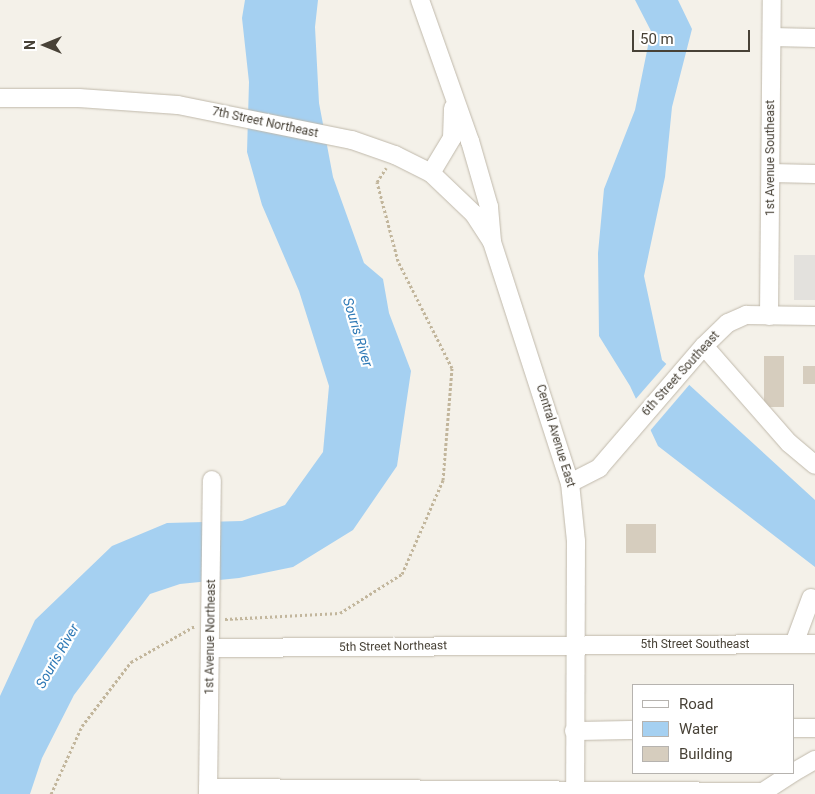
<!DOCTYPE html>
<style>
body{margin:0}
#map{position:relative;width:815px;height:794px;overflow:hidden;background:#f4f1e9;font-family:Roboto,sans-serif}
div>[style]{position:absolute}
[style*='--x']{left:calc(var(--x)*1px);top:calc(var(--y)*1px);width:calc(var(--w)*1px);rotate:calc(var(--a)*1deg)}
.parking>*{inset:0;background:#e3e1dd;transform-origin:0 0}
.water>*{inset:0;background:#a5d0f1}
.pier>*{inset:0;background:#f4f1e9}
.building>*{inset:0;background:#d6cdbe;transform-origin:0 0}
.path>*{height:3px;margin-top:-1.5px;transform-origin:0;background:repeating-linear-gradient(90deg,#c2b69c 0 2.5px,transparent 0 5px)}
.roads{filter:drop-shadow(0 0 1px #c0b9ab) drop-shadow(0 0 1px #c0b9ab)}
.minor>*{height:18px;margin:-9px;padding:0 9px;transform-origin:9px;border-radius:9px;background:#fff}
span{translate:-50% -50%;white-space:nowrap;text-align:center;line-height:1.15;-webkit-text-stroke:4.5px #fff;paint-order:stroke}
.street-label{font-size:12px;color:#484237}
.water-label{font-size:14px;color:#2e79b6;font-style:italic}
.legend{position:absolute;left:632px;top:684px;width:162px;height:90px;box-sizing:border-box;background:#fff;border:1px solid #b6b3af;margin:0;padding:6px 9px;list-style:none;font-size:15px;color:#484237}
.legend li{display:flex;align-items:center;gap:10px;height:25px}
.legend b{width:25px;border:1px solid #b6b3af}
.north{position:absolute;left:20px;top:20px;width:50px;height:50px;-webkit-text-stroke:4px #fff;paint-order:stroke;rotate:270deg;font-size:14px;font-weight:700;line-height:20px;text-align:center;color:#484237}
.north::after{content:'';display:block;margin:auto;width:18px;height:22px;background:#484237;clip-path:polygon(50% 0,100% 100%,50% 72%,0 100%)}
.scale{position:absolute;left:632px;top:30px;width:118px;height:22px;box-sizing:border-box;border:2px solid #484237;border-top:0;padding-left:6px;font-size:15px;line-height:18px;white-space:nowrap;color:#484237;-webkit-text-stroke:4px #fff;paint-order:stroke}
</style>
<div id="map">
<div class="parking">
<i style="left:794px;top:255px;width:21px;height:45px"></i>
</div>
<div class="water">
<i style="clip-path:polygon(245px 0,318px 0,315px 27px,319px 103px,333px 177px,364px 263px,383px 279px,389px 313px,411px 371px,397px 466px,353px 530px,293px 567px,239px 578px,180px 584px,150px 594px,74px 695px,42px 758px,30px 794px,0 794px,0 696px,35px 620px,112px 546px,167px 523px,242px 521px,285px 505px,323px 452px,329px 386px,299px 291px,262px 205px,247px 152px,249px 82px,242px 18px)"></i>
<i style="clip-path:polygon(635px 0,678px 0,692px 29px,672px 107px,665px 177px,644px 276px,662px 360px,815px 500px,815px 567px,658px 446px,630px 386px,599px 336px,598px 253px,604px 189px,635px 110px,651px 31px)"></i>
</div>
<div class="pier">
<i style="clip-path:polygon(668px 362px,690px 384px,649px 432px,634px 401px)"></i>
</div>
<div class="building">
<i style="left:764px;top:356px;width:20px;height:51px"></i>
<i style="left:803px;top:366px;width:12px;height:18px"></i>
<i style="left:626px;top:524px;width:30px;height:29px"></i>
</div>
<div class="path">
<i style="--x:225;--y:619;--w:115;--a:-3"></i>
<i style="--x:340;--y:613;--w:73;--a:-32.2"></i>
<i style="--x:402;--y:574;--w:103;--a:-66.4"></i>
<i style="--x:443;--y:480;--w:112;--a:-85.4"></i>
<i style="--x:452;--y:368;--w:120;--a:-116.8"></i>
<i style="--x:398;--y:261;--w:82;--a:-104.9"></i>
<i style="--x:377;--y:182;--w:17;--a:-57"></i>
<i style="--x:51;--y:794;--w:75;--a:-65.5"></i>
<i style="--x:82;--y:726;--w:81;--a:-52.6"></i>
<i style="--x:131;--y:662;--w:73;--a:-29.4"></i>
</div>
<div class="roads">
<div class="minor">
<i style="--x:420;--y:0;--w:150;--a:70.5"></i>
<i style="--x:470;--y:141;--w:69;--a:73.9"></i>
<i style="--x:489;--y:207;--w:35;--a:85"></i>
<i style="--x:492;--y:242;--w:253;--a:72.1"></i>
<i style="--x:570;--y:483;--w:58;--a:84.1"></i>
<i style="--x:576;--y:541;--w:253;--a:90.2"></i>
<i style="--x:772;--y:37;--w:43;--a:1.3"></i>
<i style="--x:0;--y:98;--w:79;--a:0"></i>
<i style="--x:79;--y:98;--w:99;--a:4"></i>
<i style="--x:178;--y:105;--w:177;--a:11.4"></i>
<i style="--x:352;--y:140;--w:46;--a:19.2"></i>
<i style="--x:395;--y:155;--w:40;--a:26.6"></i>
<i style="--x:431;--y:173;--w:59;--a:43.6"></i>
<i style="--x:474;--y:214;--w:31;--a:57"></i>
<i style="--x:431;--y:173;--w:41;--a:-59"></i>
<i style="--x:452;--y:138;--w:30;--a:-88"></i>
<i style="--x:771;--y:173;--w:44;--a:1.3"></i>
<i style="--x:769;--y:316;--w:316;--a:-89.5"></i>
<i style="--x:704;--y:346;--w:129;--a:48.8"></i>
<i style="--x:789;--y:443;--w:34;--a:40"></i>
<i style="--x:570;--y:483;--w:33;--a:-27"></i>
<i style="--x:599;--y:468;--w:161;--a:-49.3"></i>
<i style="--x:704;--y:346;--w:33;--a:-44"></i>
<i style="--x:728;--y:323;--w:20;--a:-24"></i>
<i style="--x:746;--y:315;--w:69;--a:0.8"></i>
<i style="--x:794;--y:644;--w:49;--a:-69.7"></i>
<i style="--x:210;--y:648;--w:605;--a:-0.38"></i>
<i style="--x:794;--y:728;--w:21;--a:0"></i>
<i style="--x:574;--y:731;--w:60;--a:-1"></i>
<i style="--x:794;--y:772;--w:24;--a:-30"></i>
<i style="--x:208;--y:788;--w:553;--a:0.41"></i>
<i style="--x:208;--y:794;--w:314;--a:-89.3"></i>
<i style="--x:760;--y:794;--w:38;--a:-33"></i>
</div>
</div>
<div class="street-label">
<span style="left:265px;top:123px;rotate:12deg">7th Street Northeast</span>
<span style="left:771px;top:158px;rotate:-90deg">1st Avenue Southeast</span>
<span style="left:681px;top:374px;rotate:-48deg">6th Street Southeast</span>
<span style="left:555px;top:436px;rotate:73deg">Central Avenue East</span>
<span style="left:211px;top:637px;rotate:-89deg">1st Avenue Northeast</span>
<span style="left:695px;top:645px">5th Street Southeast</span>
<span style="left:393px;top:647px;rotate:-1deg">5th Street Northeast</span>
</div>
<div class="water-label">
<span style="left:358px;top:332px;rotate:73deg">Souris River</span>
<span style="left:57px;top:656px;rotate:-60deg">Souris River</span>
</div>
<ul class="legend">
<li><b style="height:6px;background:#fff"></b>Road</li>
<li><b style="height:14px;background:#a5d0f1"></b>Water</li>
<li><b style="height:14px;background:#d6cdbe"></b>Building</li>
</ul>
<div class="north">N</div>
<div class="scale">50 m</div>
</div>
